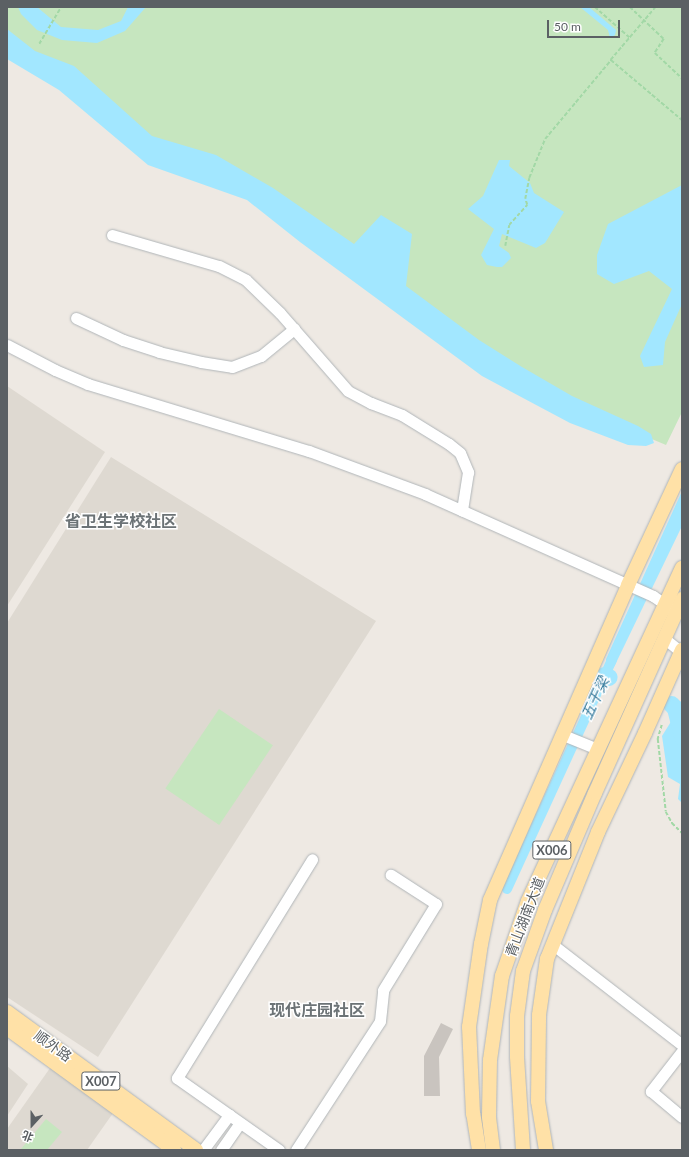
<!DOCTYPE html>
<meta charset="utf-8">
<style>
body{margin:0}
#map{position:relative;width:689px;height:1157px;overflow:hidden;background:#eee9e3;font-family:Lato,"Noto Sans SC",sans-serif}
div>[style]{position:absolute}
[style*='--x']{left:calc(var(--x)*1px);top:calc(var(--y)*1px);width:calc(var(--w)*1px);rotate:calc(var(--a)*1deg)}
.education>*{inset:0;background:#ded9d1}
.green>*{inset:0;background:#c6e6bf;transform-origin:0 0}
.water>*{inset:0;background:#a2e7ff}
.canal>*{height:10px;margin:-5px;padding:0 5px;transform-origin:5px;border-radius:5px;background:#a2e7ff}
.river>*{height:17px;margin:-8.5px;padding:0 8.5px;transform-origin:8.5px;border-radius:8.5px;background:#a2e7ff}
.building>*{inset:0;background:#c9c4bf}
.path>*{height:1.5px;margin-top:-0.75px;transform-origin:0;background:repeating-linear-gradient(90deg,#a2d8a6 0 4px,transparent 0 6px)}
.roads{filter:drop-shadow(0 0 1px #b0b5b8) drop-shadow(0 0 1px #b0b5b8)}
.minor>*{height:11px;margin:-5.5px;padding:0 5.5px;transform-origin:5.5px;border-radius:5.5px;background:#fff}
.major>*{height:14px;margin:-7px;padding:0 7px;transform-origin:7px;border-radius:7px;background:#ffe1a7}
span{translate:-50% -50%;white-space:nowrap;text-align:center;line-height:1.15;-webkit-text-stroke:3px #fff;paint-order:stroke}
.shield-label span{padding:1px 3px;background:#fff;border:1px solid;border-radius:3px;-webkit-text-stroke-width:0}
.shield-label{font-size:13px;color:#5b6064;font-weight:700}
.street-label{font-size:14px;color:#5b6064}
.water-label{font-size:15px;color:#397e9f;font-style:italic}
.quarter-label{font-size:16px;color:#6c7376;font-weight:700}
.frame{position:absolute;inset:0;border:8px solid #5b6064;pointer-events:none}
.north{position:absolute;left:12px;top:1105px;width:40px;height:40px;-webkit-text-stroke:3px #fff;paint-order:stroke;rotate:201deg;font-size:11px;font-weight:700;line-height:16px;text-align:center;color:#5b6064}
.north::after{content:'';display:block;margin:auto;width:14px;height:18px;background:#5b6064;clip-path:polygon(50% 0,100% 100%,50% 72%,0 100%)}
.scale{position:absolute;left:547px;top:20px;width:73px;height:18px;box-sizing:border-box;border:2px solid #5b6064;border-top:0;padding-left:5px;font-size:12px;line-height:14px;white-space:nowrap;color:#5b6064;-webkit-text-stroke:3px #fff;paint-order:stroke}
</style>
<div id="map">
<div class="education">
<i style="clip-path:polygon(7px 386px,105px 452px,7px 606px)"></i>
<i style="clip-path:polygon(111px 457px,376px 621px,98px 1057px,7px 997px,7px 623px)"></i>
<i style="clip-path:polygon(55px 1061px,118px 1106px,87px 1150px,7px 1150px,7px 1129px)"></i>
<i style="clip-path:polygon(7px 1066px,28px 1084px,7px 1116px)"></i>
</div>
<div class="green">
<i style="clip-path:polygon(7px 7px,682px 7px,682px 412px,666px 445px,497px 374px,250px 185px,160px 153px,7px 47px)"></i>
<i style="left:219px;top:709px;width:65px;height:96px;rotate:34deg"></i>
<i style="clip-path:polygon(46px 1119px,62px 1132px,47px 1150px,22px 1150px,21px 1149px)"></i>
</div>
<div class="water">
<i style="clip-path:polygon(18px 7px,37px 7px,61px 27px,98px 30px,121px 21px,128px 7px,146px 7px,125px 31px,97px 43px,62px 40px,37px 30px,21px 14px)"></i>
<i style="clip-path:polygon(580px 7px,589px 7px,616px 30px,615px 35px,610px 38px,608px 30px)"></i>
<i style="clip-path:polygon(7px 29px,35px 51px,74px 66px,152px 136px,216px 155px,273px 188px,354px 244px,381px 215px,412px 234px,406px 286px,479px 340px,522px 367px,572px 396px,638px 426px,651px 434px,654px 443px,646px 446px,628px 445px,570px 423px,482px 376px,300px 242px,247px 200px,148px 165px,59px 90px,7px 59px)"></i>
<i style="clip-path:polygon(499px 160px,510px 160px,509px 166px,530px 183px,534px 193px,564px 212px,545px 243px,536px 248px,502px 234px,499px 246px,509px 253px,511px 258px,502px 267px,497px 267px,487px 265px,481px 255px,494px 229px,468px 209px,483px 196px)"></i>
<i style="clip-path:polygon(682px 185px,682px 304px,665px 342px,663px 365px,644px 367px,640px 356px,672px 289px,649px 271px,614px 284px,597px 274px,597px 255px,608px 224px)"></i>
<i style="clip-path:polygon(682px 491px,682px 526px,615px 665px,612px 670px,606px 672px,606px 659px)"></i>
<i style="clip-path:polygon(675px 708px,682px 710px,682px 803px,678px 799px,680px 784px,668px 777px,662px 736px,672px 720px)"></i>
</div>
<div class="canal">
<i style="--x:507;--y:889;--w:252;--a:-65.4"></i>
</div>
<div class="river">
<i style="--x:604;--y:675;--w:5;--a:22"></i>
<i style="--x:671;--y:704;--w:6;--a:45"></i>
<i style="--x:675;--y:708;--w:30;--a:76"></i>
</div>
<div class="building">
<i style="clip-path:polygon(441px 1023px,453px 1029px,439px 1057px,440px 1096px,424px 1096px,424px 1056px)"></i>
</div>
<div class="path">
<i style="--x:595;--y:7;--w:47;--a:41.5"></i>
<i style="--x:630;--y:7;--w:47;--a:43.3"></i>
<i style="--x:664;--y:39;--w:17;--a:123"></i>
<i style="--x:655;--y:53;--w:37;--a:43"></i>
<i style="--x:656;--y:7;--w:70;--a:130.3"></i>
<i style="--x:611;--y:60;--w:93;--a:40.2"></i>
<i style="--x:39;--y:44;--w:43;--a:-59.3"></i>
<i style="--x:505;--y:246;--w:21;--a:-79"></i>
<i style="--x:509;--y:225;--w:27;--a:-48"></i>
<i style="--x:527;--y:205;--w:6;--a:-108"></i>
<i style="--x:525;--y:199;--w:21;--a:-79"></i>
<i style="--x:529;--y:178;--w:42;--a:-67.7"></i>
<i style="--x:545;--y:139;--w:103;--a:-50.1"></i>
<i style="--x:662;--y:725;--w:15;--a:106"></i>
<i style="--x:658;--y:739;--w:73;--a:83.7"></i>
<i style="--x:666;--y:812;--w:13;--a:61"></i>
<i style="--x:672;--y:823;--w:14;--a:45"></i>
</div>
<div class="roads">
<div class="minor">
<i style="--x:112;--y:235;--w:111;--a:16.2"></i>
<i style="--x:219;--y:266;--w:30;--a:27"></i>
<i style="--x:246;--y:280;--w:47;--a:44.1"></i>
<i style="--x:280;--y:313;--w:103;--a:48.9"></i>
<i style="--x:348;--y:391;--w:26;--a:28"></i>
<i style="--x:371;--y:403;--w:33;--a:21"></i>
<i style="--x:402;--y:415;--w:55;--a:31.7"></i>
<i style="--x:449;--y:444;--w:14;--a:39"></i>
<i style="--x:460;--y:453;--w:21;--a:67"></i>
<i style="--x:468;--y:472;--w:39;--a:99"></i>
<i style="--x:76;--y:318;--w:52;--a:25.1"></i>
<i style="--x:123;--y:340;--w:38;--a:18"></i>
<i style="--x:159;--y:352;--w:43;--a:13.4"></i>
<i style="--x:201;--y:362;--w:31;--a:9"></i>
<i style="--x:232;--y:367;--w:31;--a:-21"></i>
<i style="--x:261;--y:356;--w:43;--a:-39.3"></i>
<i style="--x:7;--y:345;--w:54;--a:27.5"></i>
<i style="--x:55;--y:370;--w:36;--a:23"></i>
<i style="--x:88;--y:384;--w:231;--a:16.9"></i>
<i style="--x:309;--y:451;--w:124;--a:20.3"></i>
<i style="--x:425;--y:494;--w:250;--a:24.1"></i>
<i style="--x:653;--y:596;--w:23;--a:34"></i>
<i style="--x:665;--y:639;--w:22;--a:39"></i>
<i style="--x:563;--y:735;--w:38;--a:22"></i>
<i style="--x:552;--y:944;--w:165;--a:37.8"></i>
<i style="--x:682;--y:1051;--w:51;--a:127.8"></i>
<i style="--x:651;--y:1091;--w:40;--a:40"></i>
<i style="--x:203;--y:1150;--w:44;--a:-53.4"></i>
<i style="--x:221;--y:1150;--w:33;--a:-55"></i>
<i style="--x:279;--y:1150;--w:125;--a:-144.8"></i>
<i style="--x:177;--y:1078;--w:257;--a:-58.3"></i>
<i style="--x:296;--y:1150;--w:154;--a:-56.9"></i>
<i style="--x:380;--y:1021;--w:31;--a:-84"></i>
<i style="--x:383;--y:990;--w:101;--a:-58.4"></i>
<i style="--x:436;--y:904;--w:54;--a:-147.2"></i>
</div>
<div class="major">
<i style="--x:7;--y:1012;--w:234;--a:36.1"></i>
<i style="--x:7;--y:1028;--w:207;--a:36.1"></i>
<i style="--x:479;--y:1150;--w:36;--a:-99"></i>
<i style="--x:473;--y:1114;--w:87;--a:-92.6"></i>
<i style="--x:469;--y:1027;--w:84;--a:-81.8"></i>
<i style="--x:481;--y:944;--w:45;--a:-78.4"></i>
<i style="--x:490;--y:900;--w:344;--a:-66.3"></i>
<i style="--x:628;--y:585;--w:128;--a:-65"></i>
<i style="--x:493;--y:1150;--w:34;--a:-97"></i>
<i style="--x:489;--y:1116;--w:56;--a:-89"></i>
<i style="--x:490;--y:1060;--w:85;--a:-81.9"></i>
<i style="--x:502;--y:976;--w:79;--a:-70.9"></i>
<i style="--x:528;--y:901;--w:367;--a:-65.2"></i>
<i style="--x:523;--y:1150;--w:94;--a:-93.7"></i>
<i style="--x:517;--y:1056;--w:40;--a:-90"></i>
<i style="--x:517;--y:1016;--w:45;--a:-82.4"></i>
<i style="--x:523;--y:971;--w:65;--a:-70.2"></i>
<i style="--x:545;--y:910;--w:127;--a:-66.9"></i>
<i style="--x:595;--y:793;--w:213;--a:-65.8"></i>
<i style="--x:546;--y:1150;--w:50;--a:-99.3"></i>
<i style="--x:538;--y:1101;--w:86;--a:-89.3"></i>
<i style="--x:539;--y:1015;--w:57;--a:-81.9"></i>
<i style="--x:547;--y:959;--w:137;--a:-68.1"></i>
<i style="--x:598;--y:832;--w:110;--a:-64.6"></i>
<i style="--x:645;--y:733;--w:91;--a:-66"></i>
</div>
</div>
<div class="shield-label">
<span style="left:552px;top:850px">X006</span>
<span style="left:101px;top:1081px">X007</span>
</div>
<div class="street-label">
<span style="left:525px;top:917px;rotate:-69deg">青山湖南大道</span>
<span style="left:53px;top:1046px;rotate:36deg">顺外路</span>
</div>
<div class="water-label">
<span style="left:595px;top:698px;rotate:-65deg">五干梁</span>
</div>
<div class="quarter-label">
<span style="left:121px;top:521px">省卫生学校社区</span>
<span style="left:317px;top:1010px">现代庄园社区</span>
</div>
<div class="frame"></div>
<div class="north">北</div>
<div class="scale">50 m</div>
</div>
